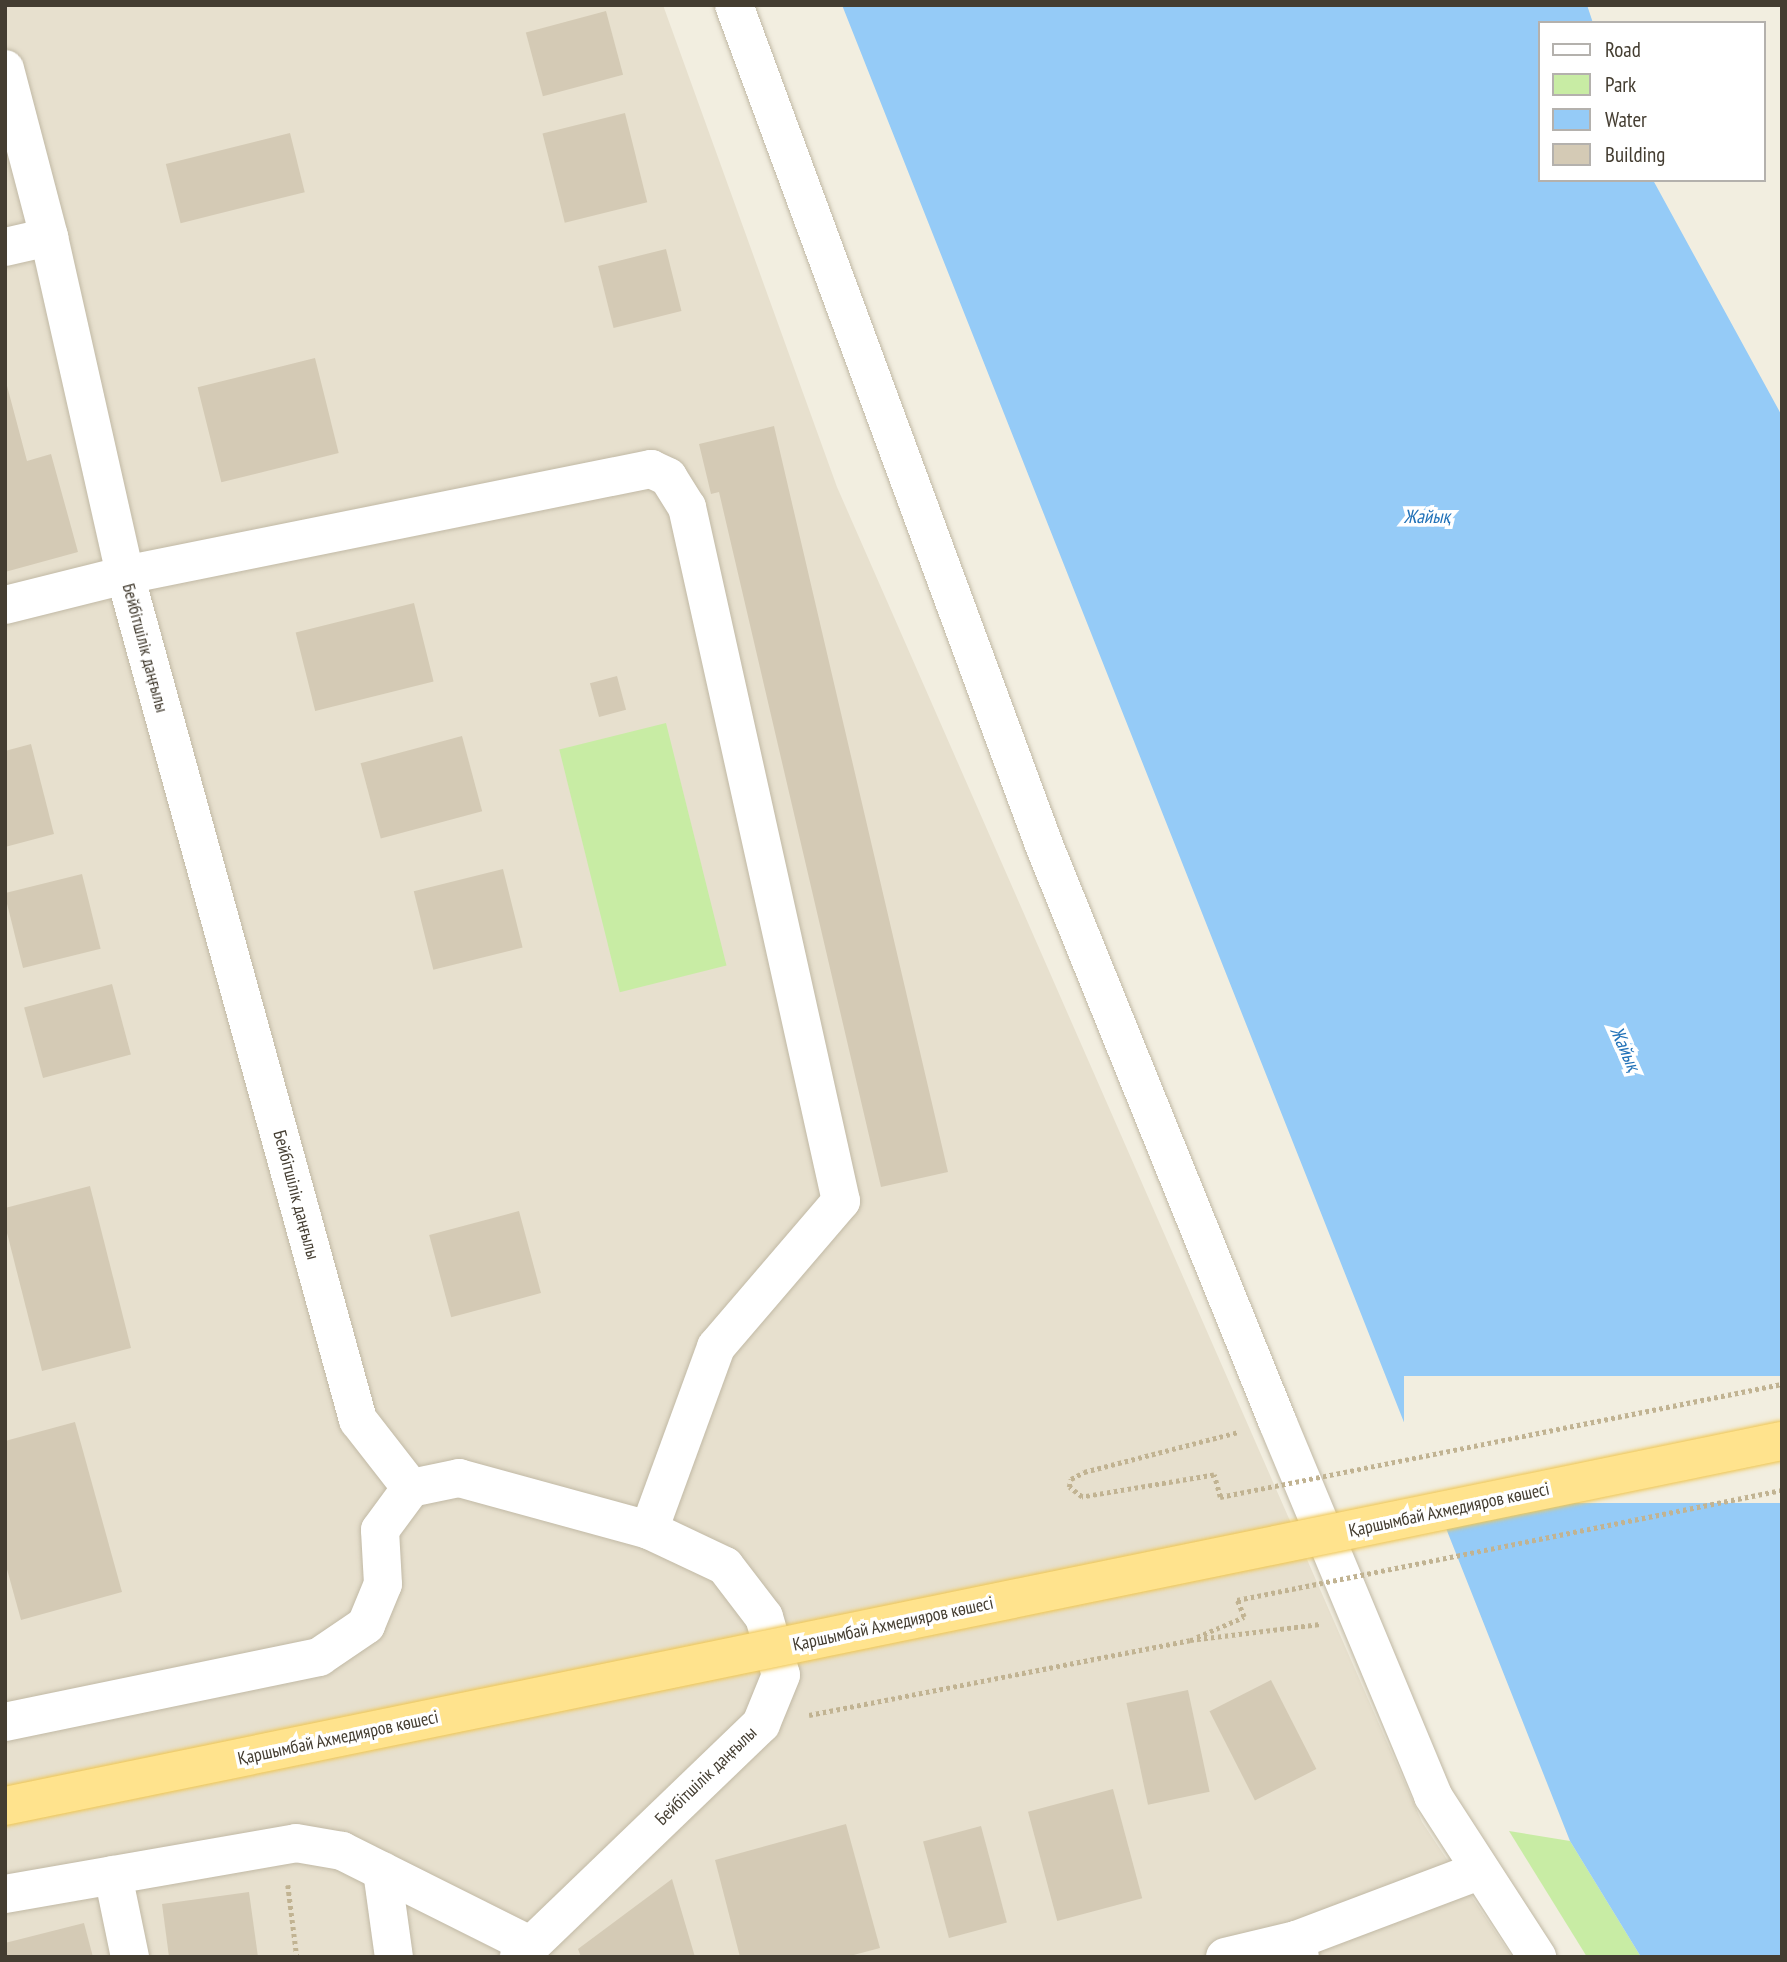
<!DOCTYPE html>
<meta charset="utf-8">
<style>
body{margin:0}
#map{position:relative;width:1787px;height:1962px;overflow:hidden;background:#f2eee0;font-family:"PT Sans Narrow",sans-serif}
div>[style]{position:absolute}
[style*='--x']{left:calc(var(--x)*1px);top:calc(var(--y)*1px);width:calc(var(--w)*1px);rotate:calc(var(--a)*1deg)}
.residential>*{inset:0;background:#e7e0ce}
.green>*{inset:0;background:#c8eca4;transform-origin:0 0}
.water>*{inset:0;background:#95cbf7}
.pier>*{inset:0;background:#f2eee0;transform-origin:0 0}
.building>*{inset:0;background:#d4cab5;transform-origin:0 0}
.path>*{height:4.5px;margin-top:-2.25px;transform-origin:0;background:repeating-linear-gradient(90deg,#c1b392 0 3.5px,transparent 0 7px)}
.roads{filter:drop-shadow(0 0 2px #c1b9a5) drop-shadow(0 0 2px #c1b9a5)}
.minor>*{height:38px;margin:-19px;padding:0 19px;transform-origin:19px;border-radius:19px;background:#fff}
.path-bridge>*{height:4.5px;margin-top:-2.25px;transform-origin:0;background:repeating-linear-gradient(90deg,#c1b392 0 3.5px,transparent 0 7px)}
.bridges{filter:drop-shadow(0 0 2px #efc652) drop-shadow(0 0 2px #efc652)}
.major-bridge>*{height:38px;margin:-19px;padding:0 19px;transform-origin:19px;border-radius:19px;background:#ffe38d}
span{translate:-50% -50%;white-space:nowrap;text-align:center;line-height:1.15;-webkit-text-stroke:7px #fff;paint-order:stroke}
.street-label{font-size:18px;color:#443d31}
.water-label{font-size:19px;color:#2272b8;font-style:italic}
.frame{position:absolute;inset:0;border:7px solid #443d31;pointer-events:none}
.legend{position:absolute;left:1538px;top:21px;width:228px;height:161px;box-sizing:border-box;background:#fff;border:2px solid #b4b1ad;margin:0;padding:9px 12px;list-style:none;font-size:21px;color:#443d31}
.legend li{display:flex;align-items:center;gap:14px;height:35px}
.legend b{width:35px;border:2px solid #b4b1ad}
</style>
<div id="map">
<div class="residential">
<i style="clip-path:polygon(5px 5px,663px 5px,837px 487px,1422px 1822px,1512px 1957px,5px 1957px)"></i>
</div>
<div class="green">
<i style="left:666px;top:723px;width:250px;height:110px;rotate:76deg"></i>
<i style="clip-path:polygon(1509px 1831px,1570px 1841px,1641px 1957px,1587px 1957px)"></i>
</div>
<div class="water">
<i style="clip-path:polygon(842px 5px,1587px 5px,1593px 23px,1540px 23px,1540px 180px,1653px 180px,1782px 416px,1782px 1957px,1641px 1957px,1570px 1841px)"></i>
</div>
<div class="pier">
<i style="left:1782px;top:1376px;width:127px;height:378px;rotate:90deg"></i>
</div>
<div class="building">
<i style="left:606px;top:11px;width:66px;height:83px;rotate:75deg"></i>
<i style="left:625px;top:113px;width:92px;height:85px;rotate:76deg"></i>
<i style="left:290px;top:133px;width:61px;height:128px;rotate:76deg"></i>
<i style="left:666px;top:249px;width:64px;height:70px;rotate:76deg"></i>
<i style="left:315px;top:358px;width:98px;height:121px;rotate:76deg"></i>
<i style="clip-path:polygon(6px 382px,27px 461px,51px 454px,78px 552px,5px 572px)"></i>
<i style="clip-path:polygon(774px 426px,948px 1172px,881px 1187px,719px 492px,711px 494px,699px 444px)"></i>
<i style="left:414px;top:603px;width:81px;height:122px;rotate:76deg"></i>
<i style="left:617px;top:676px;width:35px;height:28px;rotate:75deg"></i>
<i style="left:462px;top:736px;width:78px;height:105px;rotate:75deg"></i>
<i style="clip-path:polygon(31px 744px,54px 834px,5px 847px,5px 751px)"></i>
<i style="left:503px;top:869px;width:81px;height:92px;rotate:76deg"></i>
<i style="left:82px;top:874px;width:77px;height:80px;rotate:76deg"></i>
<i style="left:112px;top:984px;width:73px;height:91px;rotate:75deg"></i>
<i style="clip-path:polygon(90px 1186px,131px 1348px,42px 1371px,5px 1225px,5px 1208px)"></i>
<i style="left:519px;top:1211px;width:85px;height:93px;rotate:75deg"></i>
<i style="clip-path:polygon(75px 1422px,122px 1592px,21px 1620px,5px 1562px,5px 1441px)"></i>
<i style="left:1271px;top:1680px;width:100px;height:69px;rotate:63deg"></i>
<i style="left:1188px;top:1690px;width:104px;height:63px;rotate:78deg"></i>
<i style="left:1113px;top:1789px;width:113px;height:88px;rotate:75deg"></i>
<i style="clip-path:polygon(846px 1824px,880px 1948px,846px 1957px,740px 1957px,715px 1860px)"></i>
<i style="left:981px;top:1826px;width:100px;height:60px;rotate:75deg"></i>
<i style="clip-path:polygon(672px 1879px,695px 1957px,581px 1957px,578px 1949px)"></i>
<i style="clip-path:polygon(249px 1892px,258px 1957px,169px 1957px,162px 1904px)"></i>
<i style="clip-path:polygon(84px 1923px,93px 1957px,5px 1957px,5px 1943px)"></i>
</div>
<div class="path">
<i style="--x:1220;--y:1497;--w:23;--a:-105"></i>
<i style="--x:1214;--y:1475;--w:134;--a:170.5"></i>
<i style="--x:1082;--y:1497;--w:16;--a:-142"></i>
<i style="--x:1069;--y:1487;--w:8;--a:-76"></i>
<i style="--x:1071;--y:1479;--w:15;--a:-28"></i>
<i style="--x:1084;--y:1472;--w:160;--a:-14.5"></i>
<i style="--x:1197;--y:1637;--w:51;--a:-23.1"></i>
<i style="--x:1244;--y:1617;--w:18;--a:-112"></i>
<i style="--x:809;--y:1715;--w:388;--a:-11.1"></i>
<i style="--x:1190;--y:1640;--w:131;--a:-7"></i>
<i style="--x:288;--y:1885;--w:73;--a:82.9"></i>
</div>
<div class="roads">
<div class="minor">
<i style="--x:734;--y:5;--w:895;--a:69.74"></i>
<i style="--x:1044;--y:845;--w:624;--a:67.96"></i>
<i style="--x:1278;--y:1423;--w:404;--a:67.4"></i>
<i style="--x:1433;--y:1796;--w:192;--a:57.1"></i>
<i style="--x:5;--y:69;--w:174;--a:75.3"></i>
<i style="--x:49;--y:237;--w:346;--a:77.3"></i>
<i style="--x:125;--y:575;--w:877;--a:74.58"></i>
<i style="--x:358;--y:1420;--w:86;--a:52.1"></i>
<i style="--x:5;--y:247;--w:45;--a:-12.8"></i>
<i style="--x:5;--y:605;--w:124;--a:-14"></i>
<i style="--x:125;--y:575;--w:537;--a:-11.39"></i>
<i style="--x:651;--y:469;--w:19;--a:25"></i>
<i style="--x:668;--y:477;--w:36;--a:58"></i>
<i style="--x:687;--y:507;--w:711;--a:77.49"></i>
<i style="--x:841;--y:1201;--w:192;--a:130.6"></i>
<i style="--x:716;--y:1347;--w:195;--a:110.1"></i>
<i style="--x:411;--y:1488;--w:49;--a:-11.8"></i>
<i style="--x:459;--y:1478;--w:197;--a:15.3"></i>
<i style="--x:649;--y:1530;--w:84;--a:25.3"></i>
<i style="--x:725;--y:1566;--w:64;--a:52.6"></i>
<i style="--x:764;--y:1617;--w:60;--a:73.7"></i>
<i style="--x:781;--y:1675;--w:53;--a:112.2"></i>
<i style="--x:761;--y:1724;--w:336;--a:136.1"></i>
<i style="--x:5;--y:1722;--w:321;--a:-11.7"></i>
<i style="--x:319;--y:1657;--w:57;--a:-34.2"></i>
<i style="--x:366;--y:1625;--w:44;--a:-67.5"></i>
<i style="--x:383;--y:1584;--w:54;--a:-93.2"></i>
<i style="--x:380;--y:1530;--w:52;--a:-53.6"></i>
<i style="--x:382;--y:1871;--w:87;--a:82.1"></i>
<i style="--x:113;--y:1875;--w:84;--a:78.3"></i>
<i style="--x:5;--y:1894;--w:295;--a:-9.9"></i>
<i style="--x:296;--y:1843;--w:47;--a:9.9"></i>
<i style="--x:342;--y:1851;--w:210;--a:26.6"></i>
<i style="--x:1296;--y:1940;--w:196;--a:-20.7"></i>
<i style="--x:1225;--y:1957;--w:73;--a:-13.5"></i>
<i style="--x:1296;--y:1940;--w:17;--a:77"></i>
</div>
</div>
<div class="path-bridge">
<i style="--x:1220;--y:1497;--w:573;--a:-11.37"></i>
<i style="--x:1237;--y:1600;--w:556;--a:-11.41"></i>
</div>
<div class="bridges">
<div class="major-bridge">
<i style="--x:5;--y:1806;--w:1814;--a:-11.61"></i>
</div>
</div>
<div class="street-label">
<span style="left:145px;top:648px;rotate:75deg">Бейбітшілік даңғылы</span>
<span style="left:296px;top:1195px;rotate:75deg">Бейбітшілік даңғылы</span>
<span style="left:1449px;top:1510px;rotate:-12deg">Қаршымбай Ахмедияров көшесі</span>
<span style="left:893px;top:1624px;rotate:-12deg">Қаршымбай Ахмедияров көшесі</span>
<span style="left:338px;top:1738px;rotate:-12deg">Қаршымбай Ахмедияров көшесі</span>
<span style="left:706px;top:1776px;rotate:-44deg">Бейбітшілік даңғылы</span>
</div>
<div class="water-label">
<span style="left:1427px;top:517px">Жайық</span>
<span style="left:1625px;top:1049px;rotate:66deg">Жайық</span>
</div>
<div class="frame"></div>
<ul class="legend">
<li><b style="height:9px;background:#fff"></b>Road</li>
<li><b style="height:19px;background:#c8eca4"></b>Park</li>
<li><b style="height:19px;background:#95cbf7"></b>Water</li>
<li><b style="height:19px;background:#d4cab5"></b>Building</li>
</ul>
</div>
